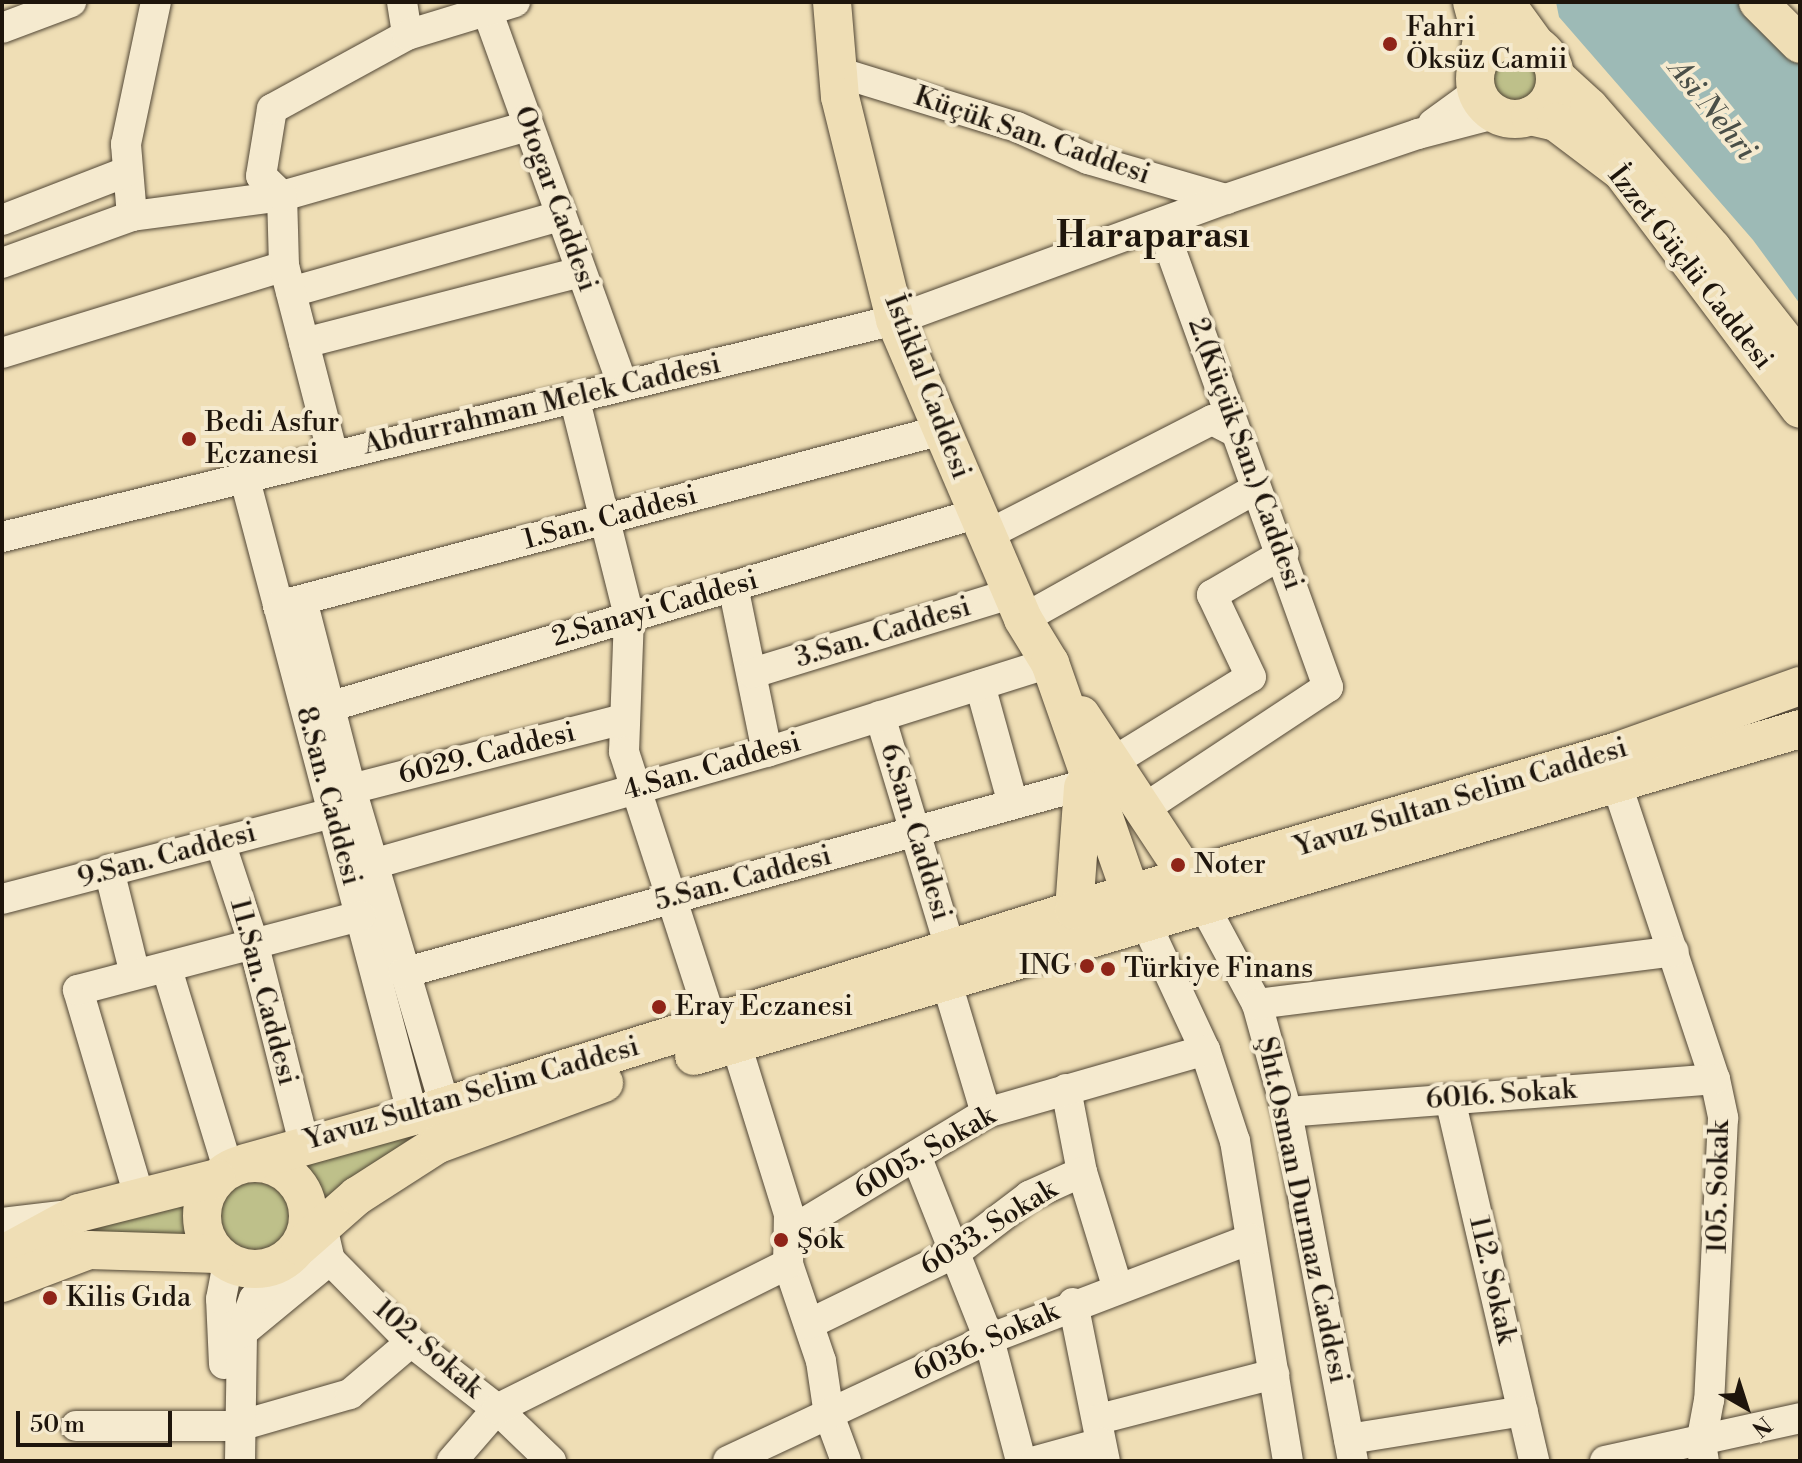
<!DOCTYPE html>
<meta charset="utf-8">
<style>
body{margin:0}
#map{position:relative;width:1802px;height:1463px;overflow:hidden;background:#efdeb5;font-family:"Libre Bodoni",serif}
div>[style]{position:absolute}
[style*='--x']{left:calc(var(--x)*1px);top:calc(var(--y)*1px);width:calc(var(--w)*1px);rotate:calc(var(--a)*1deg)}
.green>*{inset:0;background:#bec08a}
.round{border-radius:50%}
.water>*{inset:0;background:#9dbab6}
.roads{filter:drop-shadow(0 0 2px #524736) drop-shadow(0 0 2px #524736)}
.minor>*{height:30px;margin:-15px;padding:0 15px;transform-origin:15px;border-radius:15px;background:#f5eacf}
.major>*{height:38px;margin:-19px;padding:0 19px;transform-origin:19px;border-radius:19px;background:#efdeb5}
.major>.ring{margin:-19px;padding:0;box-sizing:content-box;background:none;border:38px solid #efdeb5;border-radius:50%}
.dots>*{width:22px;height:22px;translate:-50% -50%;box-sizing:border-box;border:4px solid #f5eacf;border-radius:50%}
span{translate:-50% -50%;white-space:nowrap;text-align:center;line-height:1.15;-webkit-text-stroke:8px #f5eacf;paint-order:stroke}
.poi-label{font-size:28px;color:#1e150c}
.left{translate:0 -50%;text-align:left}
.right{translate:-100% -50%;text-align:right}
.street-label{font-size:28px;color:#1e150c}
.water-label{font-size:30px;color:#4a4f48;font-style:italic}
.district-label{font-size:36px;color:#1e150c;font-weight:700}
.frame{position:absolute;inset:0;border:4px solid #1e150c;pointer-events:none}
.north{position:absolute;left:1706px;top:1367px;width:80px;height:80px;-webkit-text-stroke:6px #f5eacf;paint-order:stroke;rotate:141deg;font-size:22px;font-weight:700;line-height:32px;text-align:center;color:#1e150c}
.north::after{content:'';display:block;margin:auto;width:28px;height:36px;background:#1e150c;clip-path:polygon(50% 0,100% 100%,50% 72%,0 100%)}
.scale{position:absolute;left:16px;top:1411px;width:156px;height:36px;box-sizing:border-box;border:4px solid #1e150c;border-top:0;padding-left:10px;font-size:24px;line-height:28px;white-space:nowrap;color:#1e150c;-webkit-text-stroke:6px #f5eacf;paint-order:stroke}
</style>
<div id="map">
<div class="green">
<i class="round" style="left:1492px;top:56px;width:46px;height:46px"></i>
<i style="clip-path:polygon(463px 1102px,375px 1163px,322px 1214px,283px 1160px)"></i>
<i class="round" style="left:217px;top:1182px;width:74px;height:74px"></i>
<i style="clip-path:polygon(197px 1186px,190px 1209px,197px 1249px,80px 1231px)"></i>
</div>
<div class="water">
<i style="clip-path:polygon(1556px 2px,1738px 2px,1800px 66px,1800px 304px,1753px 240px,1559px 17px)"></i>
</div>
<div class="roads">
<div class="minor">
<i style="--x:402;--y:2;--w:33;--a:81"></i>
<i style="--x:488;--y:13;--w:396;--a:70.1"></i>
<i style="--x:2;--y:28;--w:74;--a:-20.6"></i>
<i style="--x:838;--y:72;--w:187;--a:17.1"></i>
<i style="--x:1017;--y:127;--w:78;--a:24.3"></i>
<i style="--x:1088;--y:159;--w:144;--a:16.2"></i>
<i style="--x:1433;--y:124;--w:54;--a:-36"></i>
<i style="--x:132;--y:216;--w:72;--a:-94.8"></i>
<i style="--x:126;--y:144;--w:145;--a:-78.1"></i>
<i style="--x:2;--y:220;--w:133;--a:-21.2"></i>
<i style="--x:2;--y:263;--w:138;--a:-19.9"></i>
<i style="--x:132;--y:216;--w:151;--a:-7.6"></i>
<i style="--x:282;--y:196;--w:256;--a:-15.9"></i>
<i style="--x:291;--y:292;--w:280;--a:-15.8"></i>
<i style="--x:304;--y:343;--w:286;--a:-14.4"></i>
<i style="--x:2;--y:353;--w:295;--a:-17.1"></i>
<i style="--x:574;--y:397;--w:226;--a:75.9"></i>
<i style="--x:629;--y:616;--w:136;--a:92.1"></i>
<i style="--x:624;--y:752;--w:285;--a:72"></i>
<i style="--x:333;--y:455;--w:195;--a:-104.5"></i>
<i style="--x:284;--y:266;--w:70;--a:-91.6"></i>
<i style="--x:282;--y:196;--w:29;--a:-136"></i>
<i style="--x:261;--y:176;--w:68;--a:-80.7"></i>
<i style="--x:272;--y:109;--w:154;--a:-28.7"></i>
<i style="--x:407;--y:35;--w:113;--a:-17"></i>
<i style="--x:244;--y:476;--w:662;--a:75.21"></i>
<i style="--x:987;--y:535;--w:253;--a:-27.1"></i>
<i style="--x:1212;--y:420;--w:25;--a:27"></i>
<i style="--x:2;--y:537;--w:919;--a:-13.66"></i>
<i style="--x:895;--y:320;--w:352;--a:-20.1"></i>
<i style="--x:1226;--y:199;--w:203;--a:-18.7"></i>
<i style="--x:1418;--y:134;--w:80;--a:-14.6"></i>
<i style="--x:733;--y:586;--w:169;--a:78.4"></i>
<i style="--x:302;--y:600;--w:195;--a:75.5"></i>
<i style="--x:351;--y:789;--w:331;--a:73.5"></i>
<i style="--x:278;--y:606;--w:687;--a:-14.85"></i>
<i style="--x:1023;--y:619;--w:267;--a:-29.2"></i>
<i style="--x:753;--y:673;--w:272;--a:-17.1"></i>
<i style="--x:980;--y:685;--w:123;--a:74.5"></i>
<i style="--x:332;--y:706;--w:674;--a:-16.63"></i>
<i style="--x:880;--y:716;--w:242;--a:73.2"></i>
<i style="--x:1111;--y:763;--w:164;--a:-31.6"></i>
<i style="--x:1251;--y:677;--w:91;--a:-115.4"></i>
<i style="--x:1212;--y:595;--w:83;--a:-30.3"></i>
<i style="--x:1617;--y:785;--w:310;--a:71.6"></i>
<i style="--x:1715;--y:1079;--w:40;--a:78"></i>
<i style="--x:1723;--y:1118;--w:282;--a:92.8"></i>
<i style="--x:1709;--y:1400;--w:44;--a:100.5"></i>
<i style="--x:1701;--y:1443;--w:18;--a:81"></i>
<i style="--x:351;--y:789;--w:282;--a:-14.4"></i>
<i style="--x:1142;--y:810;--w:223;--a:-33.5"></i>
<i style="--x:1328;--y:687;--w:493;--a:-109.8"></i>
<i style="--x:220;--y:842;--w:105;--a:71.7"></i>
<i style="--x:253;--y:942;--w:207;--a:75.8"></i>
<i style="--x:373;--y:864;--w:410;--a:-15.9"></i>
<i style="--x:767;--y:752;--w:297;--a:-17.5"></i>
<i style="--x:109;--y:870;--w:107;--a:76"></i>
<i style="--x:1195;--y:889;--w:131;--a:61.7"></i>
<i style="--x:1257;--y:1004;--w:112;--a:74.5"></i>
<i style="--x:1287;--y:1112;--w:355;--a:79.3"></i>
<i style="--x:2;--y:899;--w:342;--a:-14.6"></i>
<i style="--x:1136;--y:902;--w:163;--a:65"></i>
<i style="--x:1205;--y:1050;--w:96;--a:71.8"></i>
<i style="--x:1235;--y:1141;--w:324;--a:80.6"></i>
<i style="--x:167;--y:969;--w:209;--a:73"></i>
<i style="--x:403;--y:973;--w:706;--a:-15.45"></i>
<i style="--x:946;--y:980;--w:139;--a:73.3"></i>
<i style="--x:1257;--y:1004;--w:420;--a:-7.2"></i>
<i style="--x:736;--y:1044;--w:178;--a:72.7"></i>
<i style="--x:789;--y:1214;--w:50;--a:91.1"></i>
<i style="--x:788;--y:1264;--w:102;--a:71.2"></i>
<i style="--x:821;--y:1361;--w:55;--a:81.6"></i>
<i style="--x:829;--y:1415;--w:49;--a:69.7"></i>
<i style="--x:1066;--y:1089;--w:85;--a:79.1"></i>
<i style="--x:1082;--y:1172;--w:119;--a:72.9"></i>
<i style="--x:1450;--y:1099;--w:372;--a:76.9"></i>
<i style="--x:1287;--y:1112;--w:429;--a:-4.4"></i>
<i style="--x:917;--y:1158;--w:195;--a:68.3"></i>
<i style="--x:989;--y:1339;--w:126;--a:75.3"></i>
<i style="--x:139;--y:1196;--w:215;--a:-106.5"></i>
<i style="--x:78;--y:990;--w:292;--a:-14.7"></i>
<i style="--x:2;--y:1223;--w:66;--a:-6.9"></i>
<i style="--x:322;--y:1226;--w:35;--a:77"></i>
<i style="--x:330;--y:1260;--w:115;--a:45.4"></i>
<i style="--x:411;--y:1342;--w:109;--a:37.9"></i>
<i style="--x:497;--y:1409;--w:75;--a:43.9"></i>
<i style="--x:789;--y:1232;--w:230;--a:-31.1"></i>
<i style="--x:986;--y:1113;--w:228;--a:-16"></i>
<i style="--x:1073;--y:1303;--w:161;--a:78.6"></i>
<i style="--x:809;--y:1324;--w:160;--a:-25.9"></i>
<i style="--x:953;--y:1254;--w:96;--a:-37.3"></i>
<i style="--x:1029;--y:1196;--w:58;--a:-24.4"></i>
<i style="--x:245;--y:1330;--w:110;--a:-39.5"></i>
<i style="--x:224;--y:1364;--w:65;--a:-92.6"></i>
<i style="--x:221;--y:1299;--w:37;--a:-79"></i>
<i style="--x:1099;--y:1419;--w:181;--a:-14.4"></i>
<i style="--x:76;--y:1426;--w:163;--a:0"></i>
<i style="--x:239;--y:1426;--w:116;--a:-16.1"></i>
<i style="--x:350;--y:1394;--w:80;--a:-40.4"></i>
<i style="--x:1349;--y:1439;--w:176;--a:-9.1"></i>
<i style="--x:240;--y:1461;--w:128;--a:-89.1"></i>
<i style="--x:242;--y:1333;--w:36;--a:-71"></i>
<i style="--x:254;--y:1299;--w:55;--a:-49.4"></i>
<i style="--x:452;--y:1461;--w:69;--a:-49.1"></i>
<i style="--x:497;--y:1409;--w:325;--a:-26.5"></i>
<i style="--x:728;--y:1461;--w:288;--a:-25.1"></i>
<i style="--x:989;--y:1339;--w:280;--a:-20.9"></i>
<i style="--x:1036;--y:1461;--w:67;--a:-15.5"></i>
<i style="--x:1605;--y:1461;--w:200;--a:-12.4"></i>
</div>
<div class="major">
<i style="--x:832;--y:2;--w:95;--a:85.2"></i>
<i style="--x:840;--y:97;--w:230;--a:76.1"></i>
<i style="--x:895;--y:320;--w:325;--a:66.8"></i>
<i style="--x:1023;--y:619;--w:52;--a:58.5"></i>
<i style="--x:1050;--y:663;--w:245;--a:70.7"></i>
<i style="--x:1472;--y:2;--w:39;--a:75"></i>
<i style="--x:1482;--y:40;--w:30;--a:102"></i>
<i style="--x:1505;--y:2;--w:53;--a:54.2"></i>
<i style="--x:1758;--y:2;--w:59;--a:45"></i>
<i class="ring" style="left:1475px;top:39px;width:42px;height:42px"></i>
<i style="--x:1555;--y:76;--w:46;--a:42.4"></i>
<i style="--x:1589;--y:107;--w:187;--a:48.9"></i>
<i style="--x:1712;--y:248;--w:142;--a:51.8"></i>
<i style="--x:1530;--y:116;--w:27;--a:13"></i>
<i style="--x:1556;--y:122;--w:83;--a:37.1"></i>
<i style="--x:1622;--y:172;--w:296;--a:53.1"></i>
<i style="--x:1081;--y:715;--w:198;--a:56.6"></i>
<i style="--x:1074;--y:910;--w:123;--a:-85.8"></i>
<i style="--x:694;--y:1056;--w:1153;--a:-16.47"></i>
<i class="ring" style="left:202px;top:1163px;width:68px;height:68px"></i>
<i style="--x:245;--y:1163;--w:174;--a:-15.6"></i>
<i style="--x:413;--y:1116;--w:692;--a:-17.31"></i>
<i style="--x:1074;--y:910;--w:567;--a:-16.29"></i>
<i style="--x:1618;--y:751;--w:193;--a:-19.7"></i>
<i style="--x:300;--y:1246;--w:76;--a:-41.3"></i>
<i style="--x:357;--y:1196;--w:96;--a:-32.7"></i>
<i style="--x:438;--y:1144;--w:177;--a:-20.2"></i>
<i style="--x:2;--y:1255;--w:88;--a:-28.6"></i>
<i style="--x:79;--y:1213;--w:142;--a:-14.2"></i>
<i style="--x:2;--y:1283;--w:93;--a:-20.8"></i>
<i style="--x:89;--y:1250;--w:128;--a:1.8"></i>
</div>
</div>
<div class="dots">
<i style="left:1390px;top:44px;background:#8f2418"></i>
<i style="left:189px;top:439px;background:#8f2418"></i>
<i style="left:1178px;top:865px;background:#8f2418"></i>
<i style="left:1087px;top:966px;background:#8f2418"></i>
<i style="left:1108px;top:969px;background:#8f2418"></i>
<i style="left:659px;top:1007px;background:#8f2418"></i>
<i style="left:781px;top:1240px;background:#8f2418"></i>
<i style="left:50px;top:1298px;background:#8f2418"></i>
</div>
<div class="poi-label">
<span class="left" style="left:1406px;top:44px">Fahri<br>Öksüz Camii</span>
<span class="left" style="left:205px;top:439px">Bedi Asfur<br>Eczanesi</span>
<span class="left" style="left:1194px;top:865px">Noter</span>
<span class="right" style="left:1071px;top:966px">ING</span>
<span class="left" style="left:1124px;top:969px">Türkiye Finans</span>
<span class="left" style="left:675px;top:1007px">Eray Eczanesi</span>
<span class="left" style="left:797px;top:1240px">Şok</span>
<span class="left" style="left:66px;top:1298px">Kilis Gıda</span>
</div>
<div class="street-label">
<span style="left:1032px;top:136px;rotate:19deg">Küçük San. Caddesi</span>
<span style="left:555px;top:199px;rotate:70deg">Otogar Caddesi</span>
<span style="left:1690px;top:268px;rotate:52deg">İzzet Güçlü Caddesi</span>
<span style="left:927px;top:387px;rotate:69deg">İstiklal Caddesi</span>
<span style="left:542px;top:405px;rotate:-13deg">Abdurrahman Melek Caddesi</span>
<span style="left:1245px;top:454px;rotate:70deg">2.(Küçük San.) Caddesi</span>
<span style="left:610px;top:518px;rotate:-15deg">1.San. Caddesi</span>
<span style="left:655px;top:609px;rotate:-16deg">2.Sanayi Caddesi</span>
<span style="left:883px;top:633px;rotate:-17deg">3.San. Caddesi</span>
<span style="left:487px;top:754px;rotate:-14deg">6029. Caddesi</span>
<span style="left:712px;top:767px;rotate:-16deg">4.San. Caddesi</span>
<span style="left:328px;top:796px;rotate:75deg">8.San. Caddesi</span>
<span style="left:1461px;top:798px;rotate:-17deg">Yavuz Sultan Selim Caddesi</span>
<span style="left:915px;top:832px;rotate:73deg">6.San. Caddesi</span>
<span style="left:167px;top:856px;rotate:-15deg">9.San. Caddesi</span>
<span style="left:743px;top:879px;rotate:-15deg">5.San. Caddesi</span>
<span style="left:263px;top:992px;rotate:75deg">11.San. Caddesi</span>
<span style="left:472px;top:1094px;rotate:-16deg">Yavuz Sultan Selim Caddesi</span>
<span style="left:1501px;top:1095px;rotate:-4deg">6016. Sokak</span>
<span style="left:925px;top:1153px;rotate:-30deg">6005. Sokak</span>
<span style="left:1719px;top:1187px;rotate:-89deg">105. Sokak</span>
<span style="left:1302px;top:1210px;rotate:78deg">Şht.Osman Durmaz Caddesi</span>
<span style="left:989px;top:1228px;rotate:-32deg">6033. Sokak</span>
<span style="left:1492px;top:1280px;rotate:77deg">112. Sokak</span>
<span style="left:986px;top:1342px;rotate:-24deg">6036. Sokak</span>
<span style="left:428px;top:1349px;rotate:41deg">102. Sokak</span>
</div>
<div class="water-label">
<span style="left:1712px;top:110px;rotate:51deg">Asi Nehri</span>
</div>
<div class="district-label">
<span style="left:1153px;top:237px">Haraparası</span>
</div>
<div class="frame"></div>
<div class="north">N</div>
<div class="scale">50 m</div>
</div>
